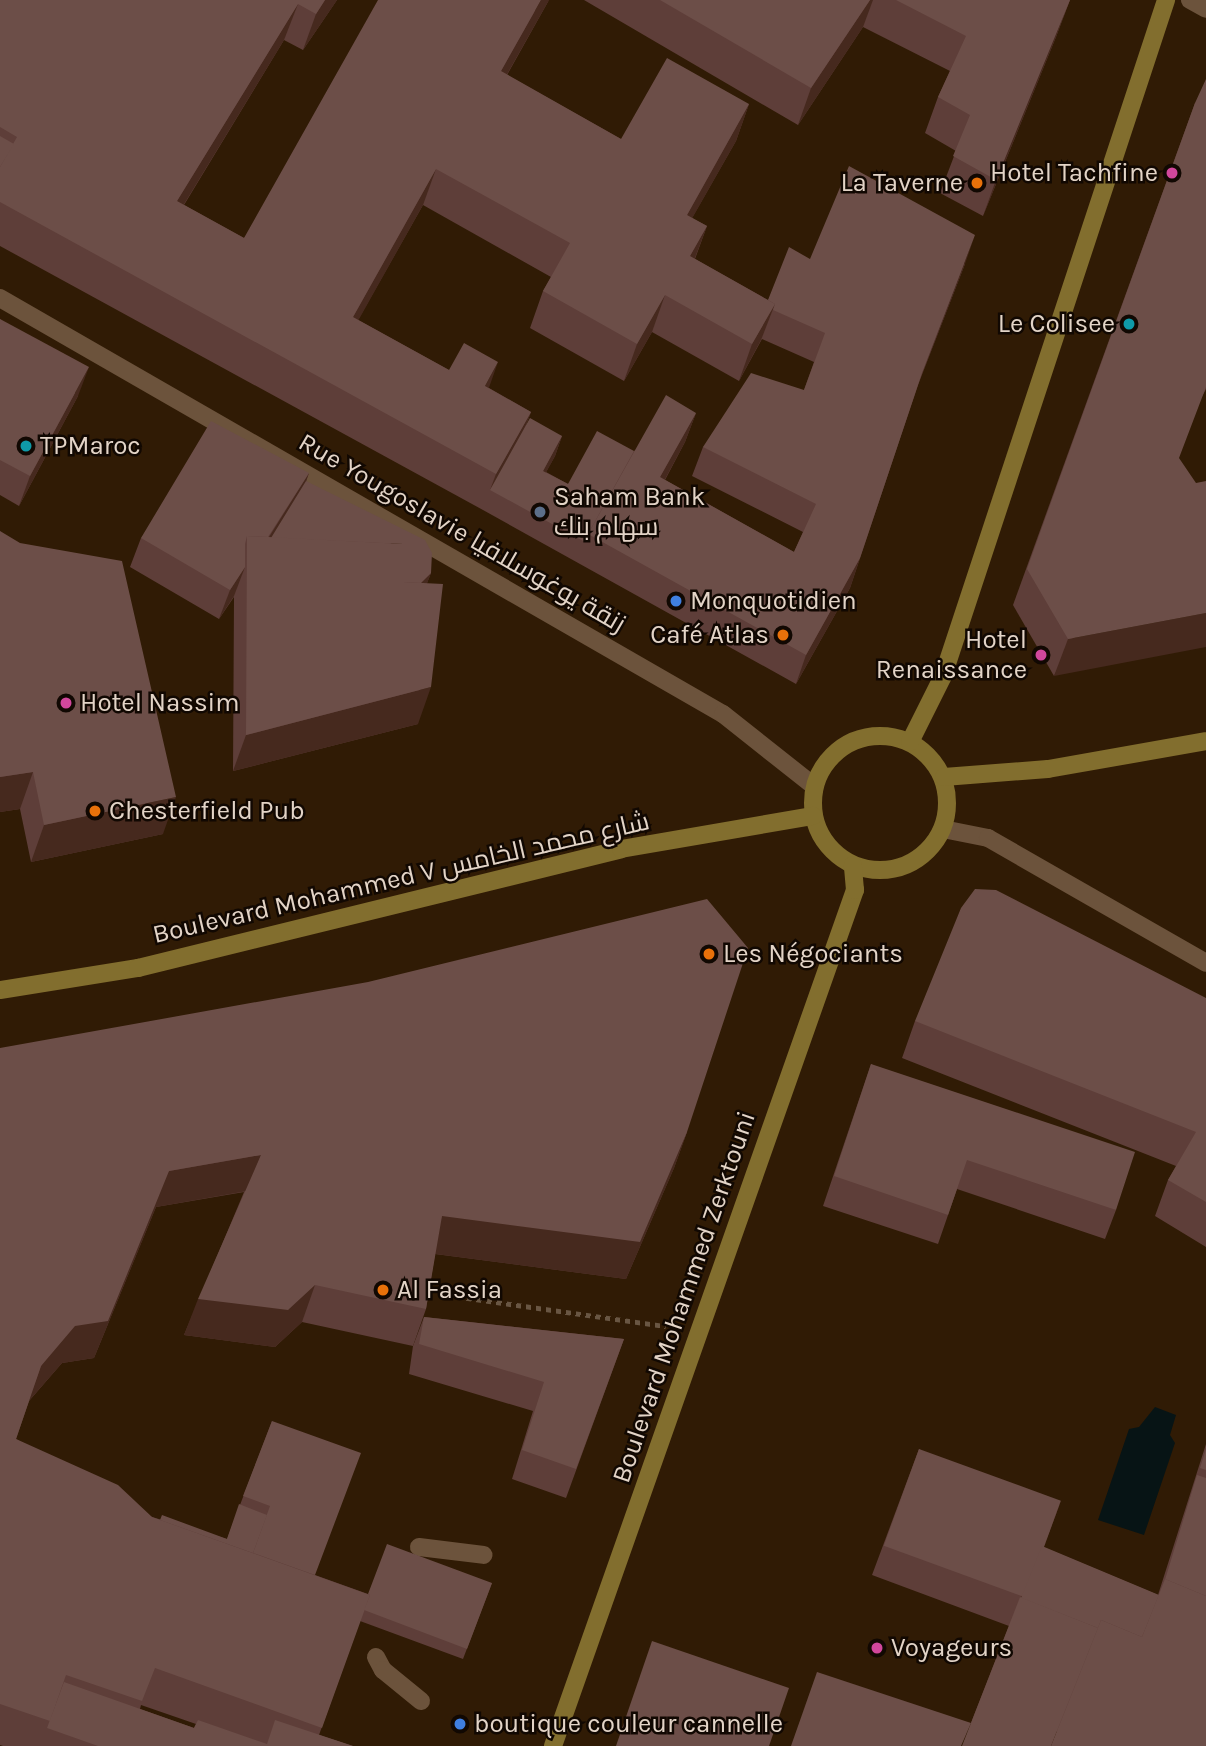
<!DOCTYPE html>
<meta charset="utf-8">
<style>
body{margin:0}
#map{position:relative;width:1206px;height:1746px;overflow:hidden;background:#301b05;font-family:Karla,Cairo,sans-serif}
div>[style]{position:absolute}
[style*='--x']{left:calc(var(--x)*1px);top:calc(var(--y)*1px);width:calc(var(--w)*1px);rotate:calc(var(--a)*1deg)}
.water>*{inset:0;background:#071415}
.path>*{height:4.5px;margin-top:-2.25px;transform-origin:0;background:repeating-linear-gradient(90deg,#695643 0 5px,transparent 0 10px)}
.lane>*{height:18px;margin:-9px;padding:0 9px;transform-origin:9px;border-radius:9px;background:#6c533c}
.street>*{height:18px;margin:-9px;padding:0 9px;transform-origin:9px;border-radius:9px;background:#6c533c}
.secondary>*{height:18px;margin:-9px;padding:0 9px;transform-origin:9px;border-radius:9px;background:#826e2e}
.secondary>.ring{margin:-9px;padding:0;box-sizing:content-box;background:none;border:18px solid #826e2e;border-radius:50%}
.wall>*{inset:0;background:#5e3e39}
.shaded-wall>*{inset:0;background:#46291e}
.building>*{inset:0;background:#6c4e48;transform-origin:0 0}
.dots>*{width:19px;height:19px;translate:-50% -50%;box-sizing:border-box;border:4px solid #110802;border-radius:50%}
span{translate:-50% -50%;white-space:nowrap;text-align:center;line-height:1.15;-webkit-text-stroke:5px #110802;paint-order:stroke}
.poi-label{font-size:26px;color:#e3d4c7}
.right{translate:-100% -50%;text-align:right}
.left{translate:0 -50%;text-align:left}
.street-label{font-size:26px;color:#e3d4c7}
</style>
<div id="map">
<div class="water">
<i style="clip-path:polygon(1155px 1407px,1176px 1415px,1170px 1435px,1175px 1443px,1144px 1535px,1098px 1520px,1129px 1429px,1139px 1427px)"></i>
</div>
<div class="path">
<i style="--x:447;--y:1295;--w:221;--a:8.1"></i>
</div>
<div class="lane">
<i style="--x:419;--y:1547;--w:65;--a:7"></i>
<i style="--x:376;--y:1657;--w:15;--a:62"></i>
<i style="--x:383;--y:1670;--w:49;--a:39.2"></i>
</div>
<div class="street">
<i style="--x:1190;--y:0;--w:18;--a:29"></i>
<i style="--x:0;--y:298;--w:834;--a:29.92"></i>
<i style="--x:723;--y:714;--w:116;--a:38.4"></i>
<i style="--x:943;--y:829;--w:46;--a:11.3"></i>
<i style="--x:988;--y:838;--w:251;--a:29.8"></i>
</div>
<div class="secondary">
<i class="ring" style="left:813px;top:736px;width:116px;height:116px"></i>
<i style="--x:910;--y:742;--w:74;--a:-63.4"></i>
<i style="--x:943;--y:676;--w:712;--a:-71.74"></i>
<i style="--x:944;--y:777;--w:104;--a:-4.4"></i>
<i style="--x:1048;--y:769;--w:160;--a:-10"></i>
<i style="--x:0;--y:990;--w:140;--a:-9.1"></i>
<i style="--x:138;--y:968;--w:497;--a:-13.8"></i>
<i style="--x:621;--y:849;--w:195;--a:-9.8"></i>
<i style="--x:553;--y:1746;--w:908;--a:-70.57"></i>
<i style="--x:855;--y:890;--w:25;--a:-95"></i>
</div>
<div class="wall">
<i style="clip-path:polygon(evenodd,0 0,337px 0,303px 50px,284px 40px,184px 205px,244px 238px,549px 0,507px 75px,621px 139px,749px 104px,736px 141px,692px 218px,707px 226px,695px 259px,768px 300px,810px 259px,965px 264px,918px 385px,850px 588px,796px 684px,483px 510px,0 246px,0 0,423px 205px,551px 277px,543px 291px,530px 328px,624px 381px,652px 332px,739px 381px,762px 339px,814px 362px,804px 390px,703px 447px,692px 476px,803px 532px,794px 552px,665px 480px,685px 442px,696px 413px,634px 451px,568px 484px,546px 472px,555px 456px,562px 436px,525px 428px,531px 412px,489px 388px,449px 370px,358px 320px,423px 205px)"></i>
<i style="clip-path:polygon(584px 0,1070px 0,1056px 37px,983px 216px,940px 193px,956px 151px,925px 133px,938px 97px,950px 71px,863px 27px,798px 125px)"></i>
<i style="clip-path:polygon(1195px 103px,1206px 389px,1054px 676px,1013px 605px)"></i>
<i style="clip-path:polygon(0 319px,78px 396px,19px 506px,0 495px)"></i>
<i style="clip-path:polygon(309px 473px,306px 481px,431px 573px,427px 583px,418px 724px,233px 771px,234px 597px,219px 619px,130px 567px,141px 538px)"></i>
<i style="clip-path:polygon(0 531px,163px 834px,31px 862px,20px 809px,0 812px)"></i>
<i style="clip-path:polygon(1206px 998px,1206px 1247px,1155px 1216px,1168px 1180px,1176px 1166px,902px 1058px,915px 1021px)"></i>
<i style="clip-path:polygon(evenodd,0 1048px,687px 1132px,674px 1168px,626px 1279px,435px 1254px,426px 1309px,413px 1346px,302px 1322px,275px 1347px,184px 1335px,244px 1192px,156px 1207px,94px 1358px,62px 1363px,29px 1401px,16px 1439px,152px 1517px,227px 1539px,272px 1421px,315px 1575px,368px 1594px,492px 1583px,463px 1659px,360px 1621px,319px 1735px,353px 1746px,3px 1746px,0 1745px,0 1048px,141px 1705px,196px 1724px,194px 1728px,140px 1709px,141px 1705px)"></i>
<i style="clip-path:polygon(871px 1064px,1116px 1210px,1105px 1239px,957px 1189px,938px 1244px,823px 1206px)"></i>
<i style="clip-path:polygon(424px 1317px,624px 1339px,566px 1498px,512px 1479px,533px 1411px,409px 1374px,413px 1346px)"></i>
<i style="clip-path:polygon(1206px 1444px,1206px 1746px,971px 1723px,1009px 1626px,872px 1575px,919px 1449px,1050px 1530px,1043px 1547px,1158px 1595px)"></i>
</div>
<div class="shaded-wall">
<i style="clip-path:polygon(325px 0,337px 0,303px 50px,316px 14px)"></i>
<i style="clip-path:polygon(541px 0,549px 0,488px 108px,501px 71px)"></i>
<i style="clip-path:polygon(870px 0,873px 0,863px 27px,798px 125px,811px 88px)"></i>
<i style="clip-path:polygon(1069px 1px,1056px 37px,983px 216px,996px 180px)"></i>
<i style="clip-path:polygon(298px 4px,284px 40px,164px 237px,177px 201px)"></i>
<i style="clip-path:polygon(749px 104px,736px 141px,673px 252px,687px 215px)"></i>
<i style="clip-path:polygon(436px 169px,423px 205px,340px 353px,353px 317px)"></i>
<i style="clip-path:polygon(707px 226px,693px 263px,690px 256px)"></i>
<i style="clip-path:polygon(975px 235px,965px 264px,911px 402px,922px 373px)"></i>
<i style="clip-path:polygon(665px 295px,652px 332px,624px 381px,637px 344px)"></i>
<i style="clip-path:polygon(775px 304px,761px 340px,739px 381px,752px 344px)"></i>
<i style="clip-path:polygon(498px 362px,485px 399px,485px 386px)"></i>
<i style="clip-path:polygon(89px 367px,78px 396px,19px 506px,30px 476px)"></i>
<i style="clip-path:polygon(531px 412px,517px 448px,490px 490px,496px 474px)"></i>
<i style="clip-path:polygon(696px 413px,685px 442px,650px 507px,660px 477px)"></i>
<i style="clip-path:polygon(562px 436px,555px 456px,536px 491px,543px 471px)"></i>
<i style="clip-path:polygon(309px 473px,299px 502px,266px 554px,264px 545px)"></i>
<i style="clip-path:polygon(860px 558px,850px 588px,796px 684px,806px 655px)"></i>
<i style="clip-path:polygon(245px 567px,234px 596px,219px 619px,230px 590px)"></i>
<i style="clip-path:polygon(431px 573px,423px 594px,389px 611px)"></i>
<i style="clip-path:polygon(1206px 613px,1206px 647px,1054px 676px,1068px 639px)"></i>
<i style="clip-path:polygon(431px 687px,418px 724px,233px 771px,246px 735px)"></i>
<i style="clip-path:polygon(33px 772px,20px 809px,0 812px,0 777px)"></i>
<i style="clip-path:polygon(176px 797px,163px 834px,31px 862px,44px 825px)"></i>
<i style="clip-path:polygon(687px 1132px,674px 1168px,626px 1279px,428px 1253px,442px 1216px)"></i>
<i style="clip-path:polygon(261px 1155px,247px 1191px,156px 1207px,94px 1358px,62px 1363px,28px 1402px,41px 1366px,169px 1171px)"></i>
<i style="clip-path:polygon(315px 1285px,302px 1322px,275px 1347px,184px 1335px,198px 1299px)"></i>
<i style="clip-path:polygon(1061px 1501px,1050px 1530px,1018px 1607px,1017px 1606px)"></i>
</div>
<div class="building">
<i style="clip-path:polygon(0 0,325px 0,316px 14px,298px 4px,177px 201px,244px 238px,378px 0,541px 0,501px 71px,621px 139px,667px 58px,749px 104px,687px 215px,707px 226px,690px 256px,775px 304px,752px 344px,665px 295px,637px 344px,543px 291px,570px 243px,436px 169px,353px 317px,449px 370px,464px 343px,498px 362px,485px 386px,531px 412px,496px 474px,0 202px,0 167px,17px 137px,0 127px)"></i>
<i style="clip-path:polygon(660px 0,870px 0,811px 88px)"></i>
<i style="clip-path:polygon(896px 0,1070px 0,996px 180px,953px 156px,970px 115px,938px 97px,966px 36px)"></i>
<i style="clip-path:polygon(1206px 79px,1206px 387px,1179px 458px,1196px 483px,1206px 481px,1206px 613px,1068px 639px,1027px 569px,1195px 103px)"></i>
<i style="clip-path:polygon(0 136px,14px 144px,0 167px)"></i>
<i style="clip-path:polygon(849px 166px,975px 235px,922px 373px,860px 558px,806px 655px,588px 534px,666px 395px,696px 413px,660px 477px,794px 552px,816px 504px,703px 447px,751px 373px,804px 390px,825px 333px,773px 310px,775px 304px,768px 300px,789px 247px,810px 259px)"></i>
<i style="clip-path:polygon(0 319px,89px 367px,30px 476px,0 460px)"></i>
<i style="clip-path:polygon(530px 418px,562px 436px,543px 471px,568px 484px,597px 431px,634px 451px,588px 534px,585px 542px,490px 490px)"></i>
<i style="clip-path:polygon(211px 421px,309px 473px,268px 537px,247px 536px,245px 544px,245px 567px,230px 590px,141px 538px)"></i>
<i style="clip-path:polygon(306px 481px,425px 540px,432px 553px,431px 573px,421px 583px,403px 582px,403px 544px,271px 538px)"></i>
<i style="clip-path:polygon(0 531px,20px 543px,122px 561px,176px 797px,44px 825px,33px 772px,0 777px)"></i>
<i style="clip-path:polygon(247px 536px,403px 544px,403px 582px,443px 584px,431px 687px,246px 735px)"></i>
<i style="clip-path:polygon(975px 889px,996px 890px,1206px 998px,1206px 1202px,1168px 1180px,1196px 1132px,915px 1021px,961px 908px)"></i>
<i style="clip-path:polygon(707px 899px,748px 948px,687px 1132px,640px 1242px,442px 1216px,426px 1309px,315px 1285px,288px 1310px,198px 1299px,261px 1155px,169px 1171px,108px 1321px,75px 1326px,41px 1366px,16px 1439px,118px 1485px,152px 1517px,370px 1595px,322px 1728px,155px 1668px,142px 1701px,66px 1675px,50px 1721px,0 1704px,0 1048px,368px 982px)"></i>
<i style="clip-path:polygon(871px 1064px,1135px 1152px,1116px 1210px,967px 1160px,948px 1215px,834px 1176px)"></i>
<i style="clip-path:polygon(424px 1317px,624px 1339px,576px 1469px,522px 1450px,544px 1382px,419px 1344px)"></i>
<i style="clip-path:polygon(272px 1421px,361px 1453px,315px 1575px,253px 1553px,270px 1506px,243px 1496px)"></i>
<i style="left:919px;top:1449px;width:151px;height:103px;rotate:20deg"></i>
<i style="clip-path:polygon(1206px 1449px,1206px 1470px,1200px 1468px)"></i>
<i style="clip-path:polygon(1197px 1475px,1206px 1478px,1206px 1596px,1165px 1579px,1164px 1583px)"></i>
<i style="clip-path:polygon(239px 1504px,267px 1515px,253px 1553px,160px 1520px,162px 1515px,227px 1539px)"></i>
<i style="clip-path:polygon(387px 1544px,492px 1583px,467px 1649px,364px 1610px,370px 1595px,368px 1594px)"></i>
<i style="clip-path:polygon(1042px 1546px,1159px 1595px,1142px 1637px,1101px 1620px,1098px 1628px,1021px 1598px)"></i>
<i style="clip-path:polygon(1165px 1579px,1206px 1596px,1206px 1746px,1051px 1746px,1101px 1620px,1142px 1637px)"></i>
<i style="clip-path:polygon(1020px 1597px,1098px 1628px,1051px 1746px,962px 1746px)"></i>
<i style="clip-path:polygon(652px 1641px,789px 1688px,769px 1746px,616px 1746px)"></i>
<i style="clip-path:polygon(817px 1672px,971px 1723px,961px 1746px,791px 1746px)"></i>
<i style="clip-path:polygon(64px 1682px,194px 1728px,198px 1720px,267px 1744px,275px 1720px,353px 1746px,98px 1746px,47px 1728px)"></i>
</div>
<div class="dots">
<i style="left:1172px;top:173px;background:#d1479c"></i>
<i style="left:977px;top:183px;background:#e8710a"></i>
<i style="left:1129px;top:324px;background:#0f9aa8"></i>
<i style="left:26px;top:446px;background:#0f9aa8"></i>
<i style="left:540px;top:512px;background:#5c6f8a"></i>
<i style="left:676px;top:601px;background:#3f7fe0"></i>
<i style="left:783px;top:635px;background:#e8710a"></i>
<i style="left:1041px;top:655px;background:#d1479c"></i>
<i style="left:66px;top:703px;background:#d1479c"></i>
<i style="left:95px;top:811px;background:#e8710a"></i>
<i style="left:709px;top:954px;background:#e8710a"></i>
<i style="left:383px;top:1290px;background:#e8710a"></i>
<i style="left:877px;top:1648px;background:#d1479c"></i>
<i style="left:460px;top:1724px;background:#3f7fe0"></i>
</div>
<div class="poi-label">
<span class="right" style="left:1158px;top:173px">Hotel Tachfine</span>
<span class="right" style="left:963px;top:183px">La Taverne</span>
<span class="right" style="left:1115px;top:324px">Le Colisee</span>
<span class="left" style="left:40px;top:446px">TPMaroc</span>
<span class="left" style="left:554px;top:512px">Saham Bank<br>سهام بنك</span>
<span class="left" style="left:690px;top:601px">Monquotidien</span>
<span class="right" style="left:769px;top:635px">Café Atlas</span>
<span class="right" style="left:1027px;top:655px">Hotel<br>Renaissance</span>
<span class="left" style="left:80px;top:703px">Hotel Nassim</span>
<span class="left" style="left:109px;top:811px">Chesterfield Pub</span>
<span class="left" style="left:723px;top:954px">Les Négociants</span>
<span class="left" style="left:397px;top:1290px">Al Fassia</span>
<span class="left" style="left:891px;top:1648px">Voyageurs</span>
<span class="left" style="left:474px;top:1724px">boutique couleur cannelle</span>
</div>
<div class="street-label">
<span style="left:462px;top:533px;rotate:30deg">Rue Yougoslavie زنقة يوغوسلافيا</span>
<span style="left:401px;top:878px;rotate:-13deg">Boulevard Mohammed V شارع محمد الخامس</span>
<span style="left:684px;top:1297px;rotate:-71deg">Boulevard Mohammed Zerktouni</span>
</div>
</div>
